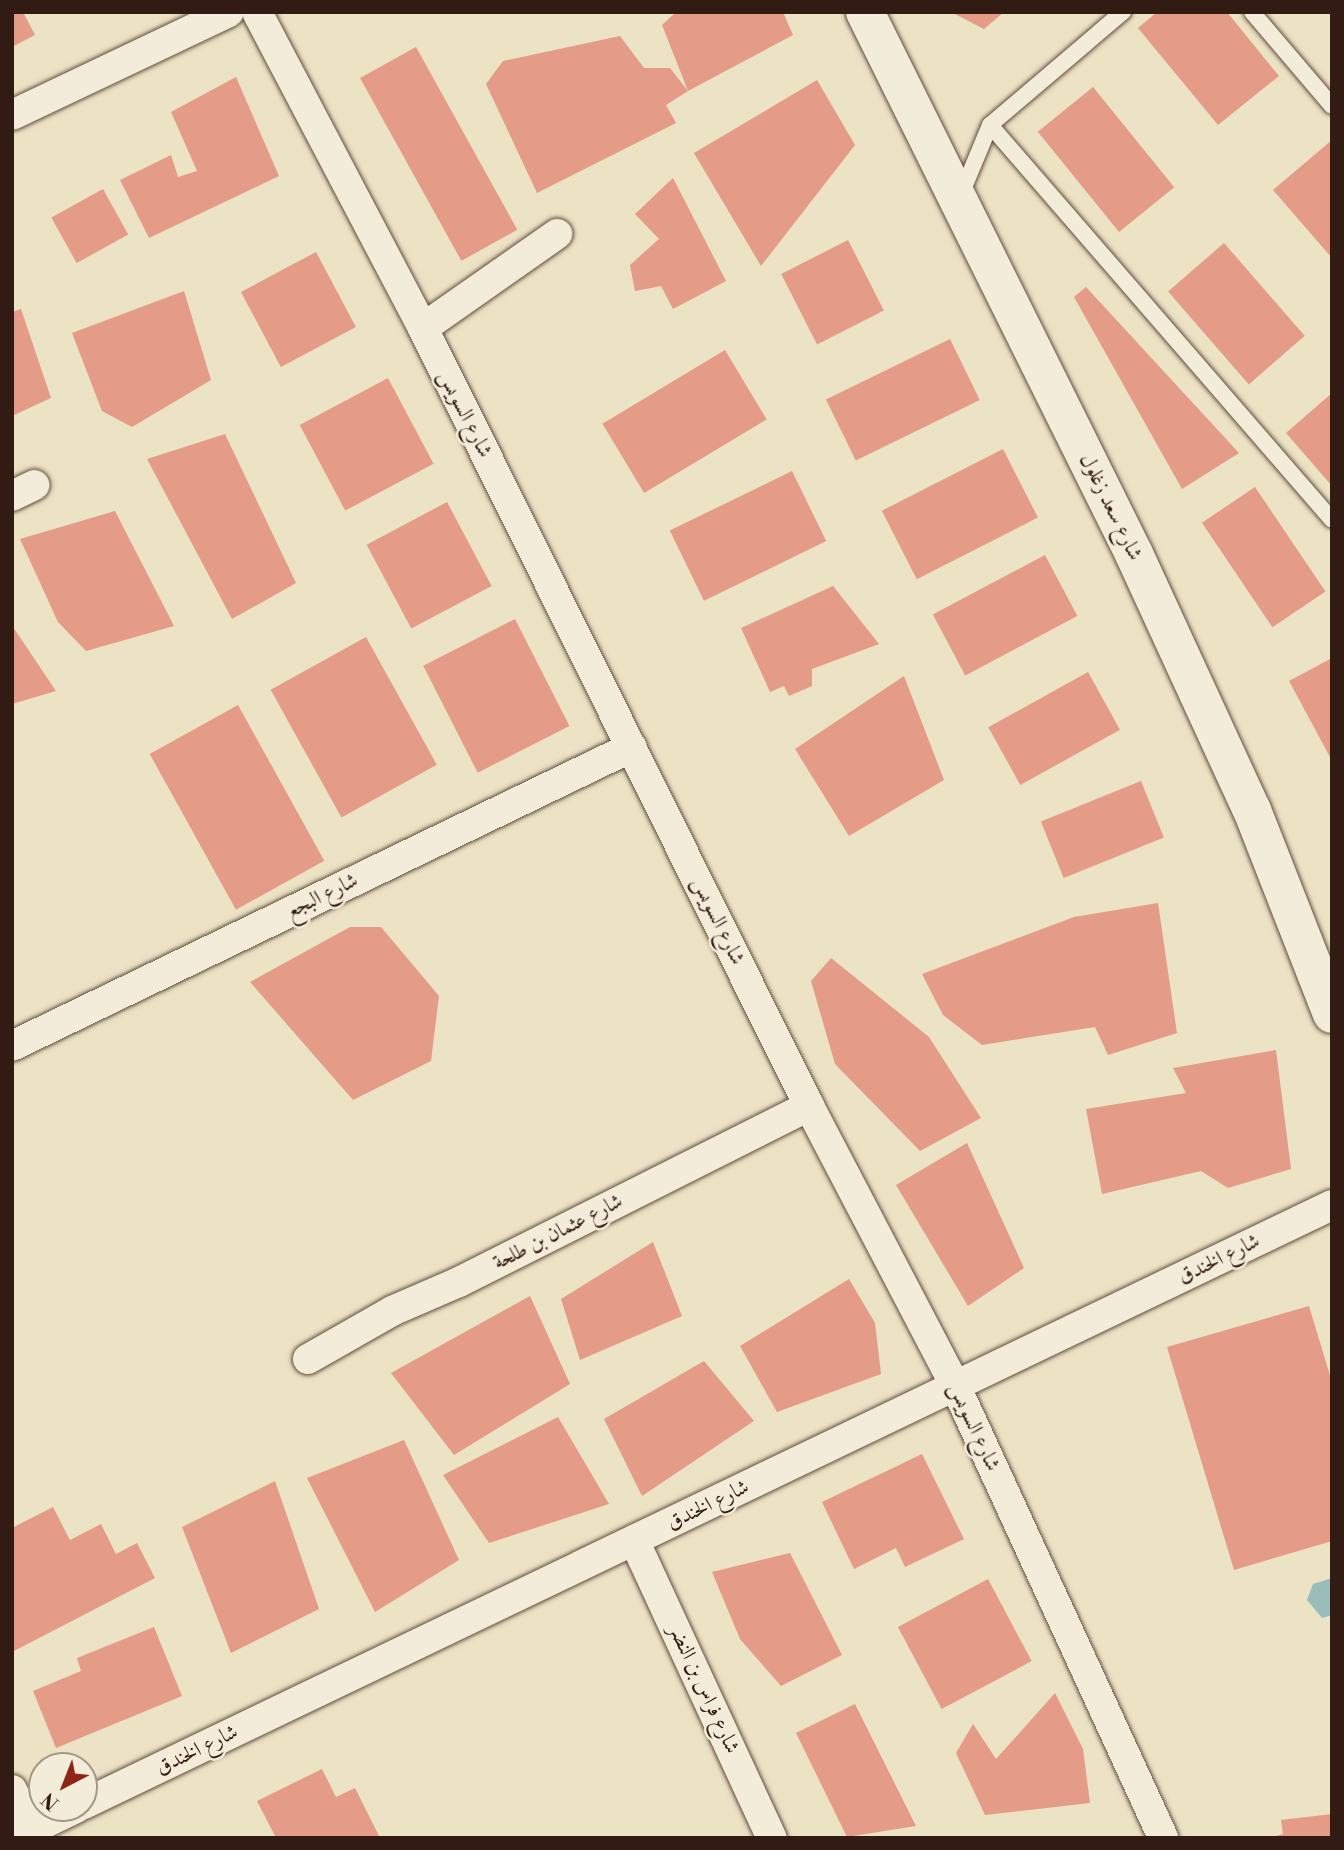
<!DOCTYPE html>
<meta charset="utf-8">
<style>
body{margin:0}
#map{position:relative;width:1344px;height:1850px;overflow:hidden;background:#ece2c4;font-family:"Libre Bodoni",Amiri,serif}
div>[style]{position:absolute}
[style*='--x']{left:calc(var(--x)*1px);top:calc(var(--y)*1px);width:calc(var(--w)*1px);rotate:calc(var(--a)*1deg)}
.water>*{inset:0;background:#99bdb8}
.building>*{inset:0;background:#e49b87;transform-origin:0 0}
.roads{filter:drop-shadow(0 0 2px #604d3e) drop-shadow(0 0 2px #604d3e)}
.service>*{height:16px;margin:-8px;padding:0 8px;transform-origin:8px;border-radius:8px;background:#f3ecd9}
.minor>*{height:30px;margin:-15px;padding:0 15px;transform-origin:15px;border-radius:15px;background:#f3ecd9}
.secondary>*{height:38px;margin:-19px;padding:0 19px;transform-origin:19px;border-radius:19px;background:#f3ecd9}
span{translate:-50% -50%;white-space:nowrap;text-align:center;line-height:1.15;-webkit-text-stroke:5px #f3ecd9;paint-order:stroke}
.street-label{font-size:21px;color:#311b12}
.frame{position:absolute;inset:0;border:14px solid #311b12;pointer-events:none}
.north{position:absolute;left:28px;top:1752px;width:70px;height:70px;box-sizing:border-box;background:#f3ecd9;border:2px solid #a59889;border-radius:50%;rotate:222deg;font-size:19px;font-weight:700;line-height:28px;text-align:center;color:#311b12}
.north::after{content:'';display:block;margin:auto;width:24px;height:32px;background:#8f2418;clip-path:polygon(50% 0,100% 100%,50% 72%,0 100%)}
</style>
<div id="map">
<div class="water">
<i style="clip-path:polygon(1332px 1578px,1332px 1615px,1322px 1618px,1307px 1600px,1313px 1584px)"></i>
</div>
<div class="building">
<i style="clip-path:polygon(12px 12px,23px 12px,35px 35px,12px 47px)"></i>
<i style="clip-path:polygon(676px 12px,783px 12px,793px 35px,688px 91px,662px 25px)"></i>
<i style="clip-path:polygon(951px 12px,1004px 12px,984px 29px)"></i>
<i style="clip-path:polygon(1157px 12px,1227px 12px,1279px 76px,1218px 125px,1138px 28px)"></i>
<i style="clip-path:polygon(620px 36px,644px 68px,670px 68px,688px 91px,666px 105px,676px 123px,537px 193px,486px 84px,503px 61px)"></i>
<i style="left:416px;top:47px;width:209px;height:64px;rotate:61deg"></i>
<i style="clip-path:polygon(236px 77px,279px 176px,149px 238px,120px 180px,171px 155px,178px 177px,197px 171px,171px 112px)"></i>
<i style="clip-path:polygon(817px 80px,855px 145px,761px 266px,694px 153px)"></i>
<i style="left:1093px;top:87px;width:129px;height:71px;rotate:51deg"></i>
<i style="clip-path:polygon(1332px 140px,1332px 258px,1273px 190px)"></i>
<i style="clip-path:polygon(673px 178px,726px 281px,673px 309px,661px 286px,635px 291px,630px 265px,659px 239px,635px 214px)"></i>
<i style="left:103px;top:189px;width:52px;height:59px;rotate:61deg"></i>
<i style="left:848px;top:240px;width:79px;height:75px;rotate:63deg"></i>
<i style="left:1224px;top:243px;width:123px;height:74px;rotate:49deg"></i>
<i style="left:316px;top:252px;width:85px;height:85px;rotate:62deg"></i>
<i style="clip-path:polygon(1086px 287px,1239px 453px,1182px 489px,1074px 297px)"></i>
<i style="clip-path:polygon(184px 291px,211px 380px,132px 427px,102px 411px,72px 333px)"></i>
<i style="clip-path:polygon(21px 309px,51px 398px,12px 416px,12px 312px)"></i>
<i style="left:950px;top:339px;width:68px;height:138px;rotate:64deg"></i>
<i style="left:725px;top:350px;width:81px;height:143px;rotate:59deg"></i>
<i style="left:388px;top:378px;width:97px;height:100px;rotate:62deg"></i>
<i style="clip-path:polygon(1332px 393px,1332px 486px,1286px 433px)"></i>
<i style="clip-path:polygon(225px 434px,296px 583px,232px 619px,147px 459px)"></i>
<i style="left:1003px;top:449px;width:77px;height:136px;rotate:63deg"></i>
<i style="left:792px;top:471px;width:78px;height:136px;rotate:64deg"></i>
<i style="left:1255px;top:487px;width:126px;height:64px;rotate:56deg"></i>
<i style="left:447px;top:502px;width:95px;height:91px;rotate:62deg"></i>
<i style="clip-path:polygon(115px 511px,174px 626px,86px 651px,58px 622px,20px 539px)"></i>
<i style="left:1045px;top:555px;width:69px;height:127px;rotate:62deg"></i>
<i style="clip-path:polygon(833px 586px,879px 644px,812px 669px,812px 686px,789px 696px,784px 686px,770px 692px,741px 628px)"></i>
<i style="left:515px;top:619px;width:120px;height:103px;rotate:63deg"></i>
<i style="clip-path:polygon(12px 627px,15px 630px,56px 691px,12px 704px)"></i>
<i style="left:366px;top:637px;width:146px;height:109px;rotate:61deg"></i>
<i style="clip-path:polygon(1332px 658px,1332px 756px,1330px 757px,1289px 681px)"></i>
<i style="left:1088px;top:672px;width:66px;height:114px;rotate:61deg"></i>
<i style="clip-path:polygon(904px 676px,944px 780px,849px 836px,795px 749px)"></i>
<i style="left:238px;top:705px;width:178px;height:101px;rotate:61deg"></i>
<i style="left:1141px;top:781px;width:61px;height:108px;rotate:68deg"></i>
<i style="clip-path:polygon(1158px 903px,1177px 1033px,1108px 1055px,1095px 1027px,982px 1045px,943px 1015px,922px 974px,1074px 917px)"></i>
<i style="clip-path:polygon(350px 927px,381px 927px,439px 996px,431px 1061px,353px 1100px,250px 982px)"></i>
<i style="clip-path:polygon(831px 958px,929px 1037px,981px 1118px,920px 1151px,835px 1064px,811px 981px)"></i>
<i style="clip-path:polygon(1276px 1050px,1291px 1169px,1228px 1188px,1201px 1171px,1102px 1194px,1086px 1109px,1186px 1093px,1173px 1068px)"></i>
<i style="clip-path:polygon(967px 1143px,1024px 1268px,968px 1306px,896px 1185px)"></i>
<i style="clip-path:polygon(653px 1242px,682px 1316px,580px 1360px,561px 1299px)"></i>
<i style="clip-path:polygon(849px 1279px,875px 1323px,881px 1374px,777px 1412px,740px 1346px)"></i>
<i style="clip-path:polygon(530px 1296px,570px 1384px,454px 1455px,391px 1373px)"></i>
<i style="clip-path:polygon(1309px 1306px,1332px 1382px,1332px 1541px,1234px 1570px,1167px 1347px)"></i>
<i style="clip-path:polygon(704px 1361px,754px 1421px,642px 1496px,604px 1419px)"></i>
<i style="clip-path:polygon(558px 1417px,609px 1504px,489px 1543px,443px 1475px)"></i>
<i style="clip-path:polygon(404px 1440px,459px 1560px,375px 1612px,307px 1478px)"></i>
<i style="clip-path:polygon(922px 1454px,964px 1539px,905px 1567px,896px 1548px,854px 1569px,822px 1502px)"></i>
<i style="clip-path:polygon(275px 1481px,319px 1609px,231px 1653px,182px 1527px)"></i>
<i style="clip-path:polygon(53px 1507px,70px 1540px,101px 1524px,116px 1554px,137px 1543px,155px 1578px,12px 1652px,12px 1528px)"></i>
<i style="clip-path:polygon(790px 1553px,842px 1655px,781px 1686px,740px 1639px,712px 1572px)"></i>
<i style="left:988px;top:1579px;width:93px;height:102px;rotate:62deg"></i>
<i style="clip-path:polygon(154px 1627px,182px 1696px,56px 1748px,33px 1691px,81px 1671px,77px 1658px)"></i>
<i style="clip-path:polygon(1055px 1693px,1083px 1749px,1090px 1803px,985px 1815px,956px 1753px,973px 1724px,996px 1759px)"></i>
<i style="clip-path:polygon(855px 1704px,916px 1826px,847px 1837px,796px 1733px)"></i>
<i style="clip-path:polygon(322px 1769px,336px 1797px,355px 1788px,380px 1838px,276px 1838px,257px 1801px)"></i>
<i style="clip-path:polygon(1332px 1814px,1332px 1838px,1269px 1838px,1283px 1834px,1281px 1820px)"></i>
</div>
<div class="roads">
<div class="service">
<i style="--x:1252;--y:12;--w:123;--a:49.6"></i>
<i style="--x:990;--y:125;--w:522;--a:49.11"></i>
<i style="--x:960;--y:197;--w:78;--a:-67.4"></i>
<i style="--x:990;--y:125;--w:175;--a:-40.4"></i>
</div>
<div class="minor">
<i style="--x:257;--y:12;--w:357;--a:62.3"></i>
<i style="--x:423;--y:328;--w:868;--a:63.61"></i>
<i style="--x:809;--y:1106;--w:315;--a:62.4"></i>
<i style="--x:955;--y:1385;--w:498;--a:65.3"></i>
<i style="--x:12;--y:115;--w:240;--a:-25.4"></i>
<i style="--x:423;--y:328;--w:164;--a:-35"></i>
<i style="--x:12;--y:496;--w:25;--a:-26"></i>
<i style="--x:12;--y:1046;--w:688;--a:-25.75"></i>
<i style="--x:308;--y:1359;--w:97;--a:-29.7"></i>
<i style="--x:392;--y:1311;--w:73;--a:-23.4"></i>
<i style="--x:459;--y:1282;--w:392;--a:-26.7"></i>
<i style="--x:634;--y:1540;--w:328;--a:65.2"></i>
<i style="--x:12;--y:1790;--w:54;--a:63.4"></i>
<i style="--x:84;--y:1804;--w:1384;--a:-25.64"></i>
<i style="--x:14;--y:1838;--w:69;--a:-25.8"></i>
</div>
<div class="secondary">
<i style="--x:865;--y:12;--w:605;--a:63.6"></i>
<i style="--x:1134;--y:554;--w:282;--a:65.3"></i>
<i style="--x:1252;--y:810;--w:219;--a:68.6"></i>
</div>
</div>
<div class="street-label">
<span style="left:465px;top:414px;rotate:63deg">شارع السويس</span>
<span style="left:1111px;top:507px;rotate:64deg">شارع سعد زغلول</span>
<span style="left:322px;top:896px;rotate:-26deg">شارع البجع</span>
<span style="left:718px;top:921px;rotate:64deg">شارع السويس</span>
<span style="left:558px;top:1232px;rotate:-27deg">شارع عثمان بن طلحة</span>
<span style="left:1219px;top:1259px;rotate:-26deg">شارع الخندق</span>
<span style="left:974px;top:1427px;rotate:65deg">شارع السويس</span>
<span style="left:708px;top:1505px;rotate:-26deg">شارع الخندق</span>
<span style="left:704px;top:1689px;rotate:65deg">شارع فراس بن النضر</span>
<span style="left:197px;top:1750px;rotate:-26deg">شارع الخندق</span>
</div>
<div class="frame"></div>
<div class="north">N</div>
</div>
